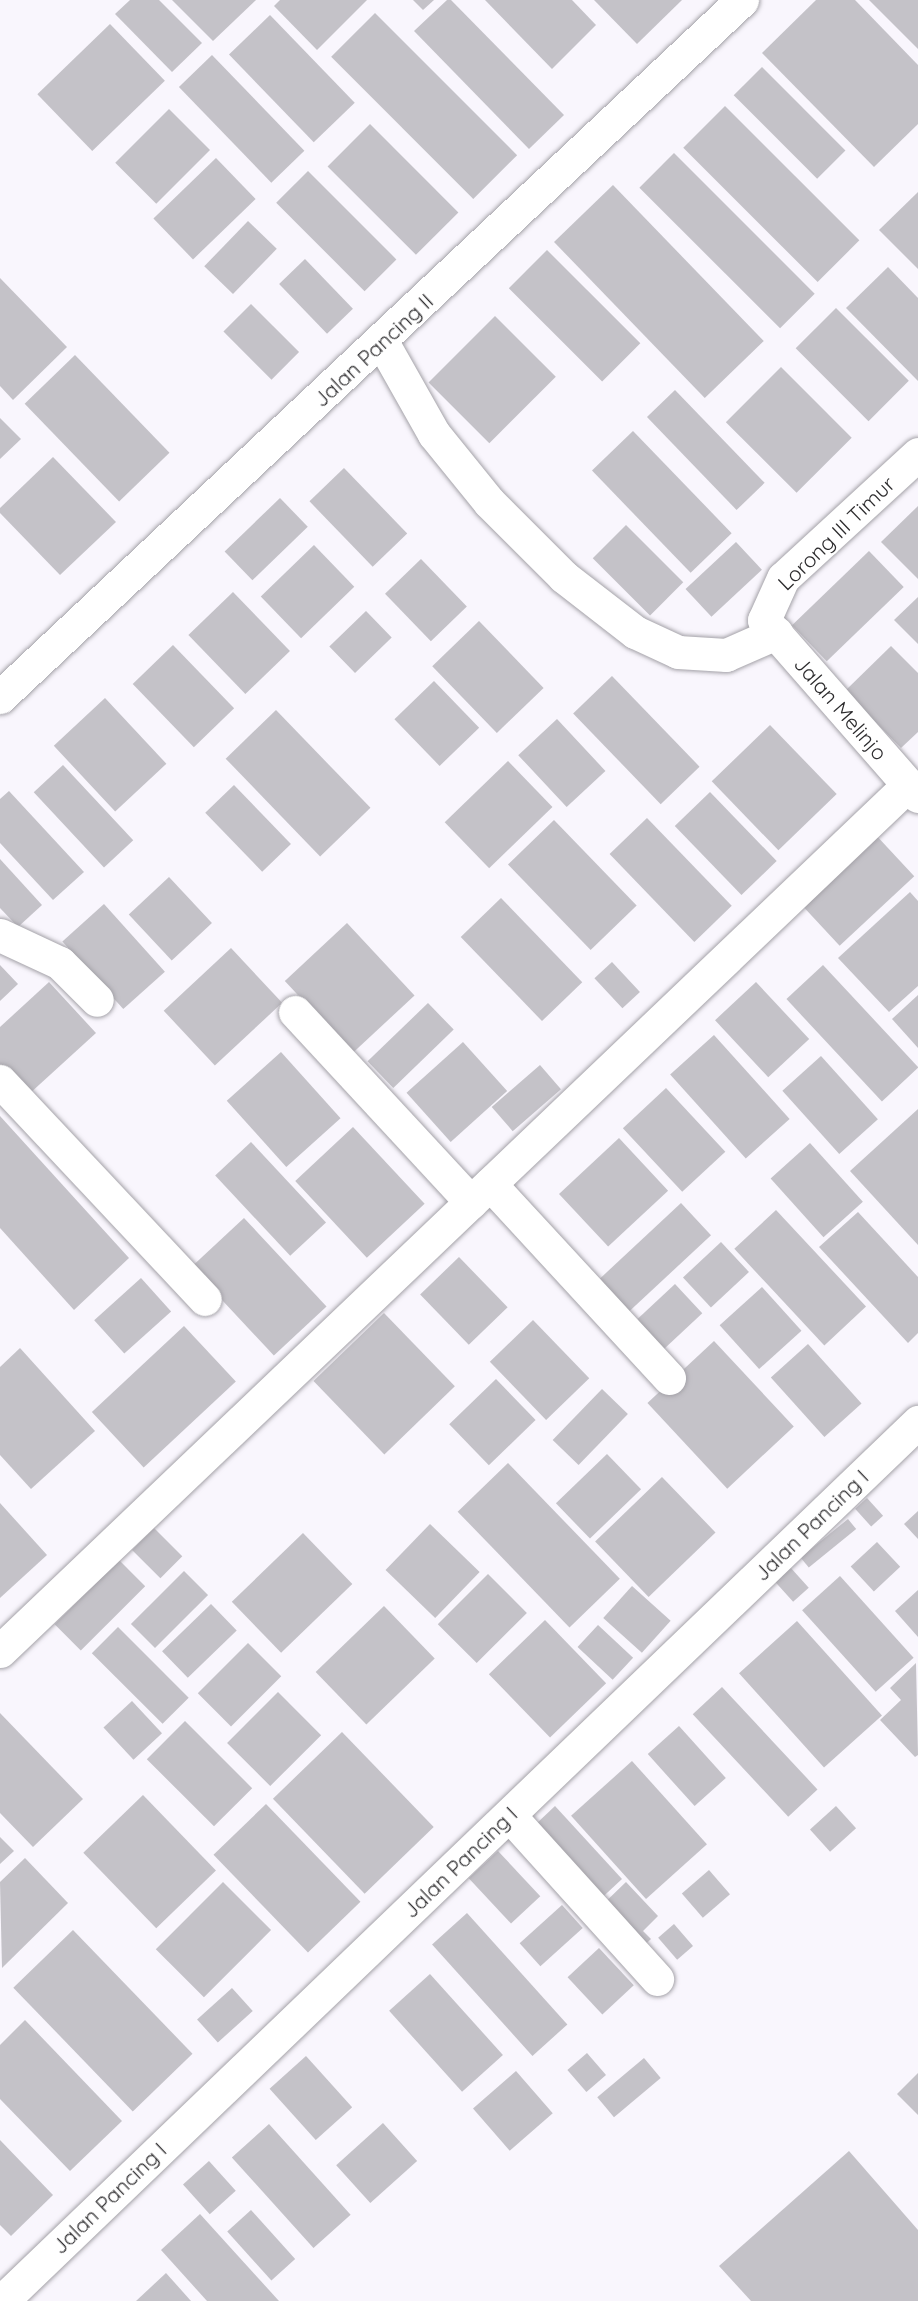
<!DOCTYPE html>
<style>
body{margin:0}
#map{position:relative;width:918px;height:2301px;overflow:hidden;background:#f9f6fd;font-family:Quicksand,sans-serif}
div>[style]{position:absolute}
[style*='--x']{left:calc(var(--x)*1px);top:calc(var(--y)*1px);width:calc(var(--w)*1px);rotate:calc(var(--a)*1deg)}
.building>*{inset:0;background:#c4c2c8;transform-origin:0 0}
.roads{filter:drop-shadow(0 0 2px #a4a2a8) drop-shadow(0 0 2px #a4a2a8)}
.minor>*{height:33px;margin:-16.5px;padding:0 16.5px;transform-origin:16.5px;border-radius:16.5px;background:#fff}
span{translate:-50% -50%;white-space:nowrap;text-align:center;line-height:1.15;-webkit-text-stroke:4.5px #fff;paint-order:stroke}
.street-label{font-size:21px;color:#2d2c2e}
</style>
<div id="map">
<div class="building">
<i style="clip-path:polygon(130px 0,159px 0,202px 43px,172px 72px,115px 14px)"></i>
<i style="clip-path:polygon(172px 0,256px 0,213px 41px)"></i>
<i style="clip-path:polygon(280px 0,367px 0,317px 50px,274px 6px)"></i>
<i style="clip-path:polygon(413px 0,434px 0,423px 10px)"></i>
<i style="clip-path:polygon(447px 0,451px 0,564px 115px,529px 149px,414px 31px)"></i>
<i style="clip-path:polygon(485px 0,572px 0,596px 25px,552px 69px)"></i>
<i style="clip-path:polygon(594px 0,682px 0,637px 44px)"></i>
<i style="clip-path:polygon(816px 0,855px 0,918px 65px,918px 124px,874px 167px,762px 53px)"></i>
<i style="clip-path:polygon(869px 0,918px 0,918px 49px)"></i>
<i style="left:375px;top:13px;width:201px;height:62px;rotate:45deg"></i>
<i style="left:270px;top:15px;width:122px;height:57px;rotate:46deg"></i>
<i style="left:110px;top:24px;width:79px;height:101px;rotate:46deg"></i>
<i style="left:212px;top:55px;width:133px;height:46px;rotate:46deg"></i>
<i style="left:762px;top:67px;width:118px;height:40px;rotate:45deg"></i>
<i style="left:725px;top:106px;width:190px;height:59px;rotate:45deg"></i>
<i style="left:169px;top:109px;width:58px;height:76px;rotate:45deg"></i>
<i style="left:370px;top:124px;width:125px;height:60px;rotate:45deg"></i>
<i style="left:674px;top:153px;width:199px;height:49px;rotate:45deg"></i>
<i style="left:216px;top:158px;width:57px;height:87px;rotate:46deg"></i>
<i style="left:308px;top:171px;width:125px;height:45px;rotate:45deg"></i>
<i style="left:613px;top:185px;width:217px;height:82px;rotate:46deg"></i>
<i style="clip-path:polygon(918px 192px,918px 269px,879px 230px)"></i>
<i style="left:248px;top:221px;width:40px;height:63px;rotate:44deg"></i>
<i style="left:547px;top:250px;width:132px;height:54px;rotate:45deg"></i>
<i style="left:305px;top:259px;width:69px;height:36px;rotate:46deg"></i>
<i style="clip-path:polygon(888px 267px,918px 298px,918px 381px,846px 308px)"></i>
<i style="clip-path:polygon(0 278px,67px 347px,13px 400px,0 386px)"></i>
<i style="left:251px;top:304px;width:68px;height:39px;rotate:45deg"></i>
<i style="left:836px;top:308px;width:103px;height:57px;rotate:45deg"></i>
<i style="left:495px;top:316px;width:86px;height:94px;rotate:45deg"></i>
<i style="left:75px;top:355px;width:136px;height:70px;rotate:46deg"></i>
<i style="left:781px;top:367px;width:100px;height:78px;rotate:45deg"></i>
<i style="left:675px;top:390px;width:129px;height:39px;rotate:46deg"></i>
<i style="clip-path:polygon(0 418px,21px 439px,0 459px)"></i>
<i style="left:633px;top:431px;width:142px;height:57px;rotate:46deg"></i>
<i style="clip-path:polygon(53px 457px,116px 522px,60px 575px,0 513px,0 508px)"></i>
<i style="left:344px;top:468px;width:91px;height:48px;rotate:46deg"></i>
<i style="left:280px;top:498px;width:40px;height:77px;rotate:46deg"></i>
<i style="clip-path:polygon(918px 506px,918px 579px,881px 542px)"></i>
<i style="left:626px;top:525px;width:81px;height:47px;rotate:45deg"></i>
<i style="left:736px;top:542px;width:38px;height:69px;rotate:47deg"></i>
<i style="left:314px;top:545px;width:58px;height:74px;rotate:46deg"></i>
<i style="left:869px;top:551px;width:50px;height:107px;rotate:46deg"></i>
<i style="left:421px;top:559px;width:66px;height:50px;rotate:46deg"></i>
<i style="left:233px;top:592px;width:82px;height:62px;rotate:46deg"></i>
<i style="clip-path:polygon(918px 597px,918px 644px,894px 620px)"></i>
<i style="left:366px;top:611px;width:37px;height:51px;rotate:46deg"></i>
<i style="left:479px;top:621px;width:93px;height:65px;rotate:46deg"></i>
<i style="left:173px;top:645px;width:88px;height:56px;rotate:46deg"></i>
<i style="clip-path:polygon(891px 646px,918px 673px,918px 732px,901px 748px,845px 691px)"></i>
<i style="left:612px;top:676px;width:126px;height:54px;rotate:46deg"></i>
<i style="left:434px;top:681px;width:65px;height:55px;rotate:46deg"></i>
<i style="left:105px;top:698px;width:90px;height:70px;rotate:47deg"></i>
<i style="left:276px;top:710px;width:136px;height:70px;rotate:46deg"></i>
<i style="left:557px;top:719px;width:71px;height:53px;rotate:47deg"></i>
<i style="left:770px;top:725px;width:96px;height:81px;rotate:46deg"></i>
<i style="left:508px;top:761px;width:64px;height:88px;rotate:46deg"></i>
<i style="left:63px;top:765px;width:103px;height:40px;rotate:47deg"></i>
<i style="left:234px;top:785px;width:82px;height:40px;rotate:46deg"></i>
<i style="clip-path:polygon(9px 791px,84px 872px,53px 900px,0 843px,0 799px)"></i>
<i style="left:710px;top:792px;width:96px;height:49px;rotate:46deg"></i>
<i style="left:647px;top:818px;width:122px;height:52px;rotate:46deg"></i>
<i style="left:554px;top:820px;width:119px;height:64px;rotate:46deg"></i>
<i style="left:874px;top:833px;width:59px;height:102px;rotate:47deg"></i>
<i style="clip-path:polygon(0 859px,42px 905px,18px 927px,0 908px)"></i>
<i style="left:169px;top:877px;width:63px;height:55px;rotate:47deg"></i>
<i style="clip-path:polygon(910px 892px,918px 901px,918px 986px,889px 1012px,838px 958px)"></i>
<i style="left:501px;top:898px;width:117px;height:56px;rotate:46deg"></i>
<i style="left:104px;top:904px;width:91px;height:56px;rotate:48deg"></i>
<i style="left:347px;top:923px;width:99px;height:85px;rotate:47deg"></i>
<i style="left:231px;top:948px;width:75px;height:92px;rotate:47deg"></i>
<i style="left:612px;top:962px;width:41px;height:24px;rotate:47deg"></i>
<i style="clip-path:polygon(0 965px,18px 984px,0 1001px)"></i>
<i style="left:823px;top:965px;width:140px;height:50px;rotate:47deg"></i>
<i style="clip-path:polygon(49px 982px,96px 1033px,28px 1095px,0 1065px,0 1027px)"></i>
<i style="left:756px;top:982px;width:78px;height:56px;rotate:47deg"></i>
<i style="clip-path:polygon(918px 995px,918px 1048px,892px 1019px)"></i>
<i style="left:428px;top:1003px;width:37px;height:84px;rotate:46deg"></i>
<i style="left:714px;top:1035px;width:113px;height:59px;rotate:48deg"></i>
<i style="left:463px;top:1042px;width:66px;height:76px;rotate:48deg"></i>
<i style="left:281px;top:1052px;width:89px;height:73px;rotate:48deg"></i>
<i style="left:821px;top:1056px;width:85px;height:52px;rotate:48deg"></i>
<i style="left:540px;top:1065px;width:32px;height:64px;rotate:49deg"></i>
<i style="left:666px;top:1088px;width:87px;height:59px;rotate:47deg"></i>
<i style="clip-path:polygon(918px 1109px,918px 1245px,850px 1171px)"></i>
<i style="clip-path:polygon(0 1116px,129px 1258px,74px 1310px,0 1228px)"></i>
<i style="left:353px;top:1127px;width:105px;height:79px;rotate:47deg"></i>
<i style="left:619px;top:1138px;width:72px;height:82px;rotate:47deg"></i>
<i style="left:251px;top:1142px;width:110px;height:49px;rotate:47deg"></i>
<i style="left:810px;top:1143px;width:79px;height:53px;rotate:48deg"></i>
<i style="left:681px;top:1203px;width:44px;height:115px;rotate:47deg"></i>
<i style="left:776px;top:1210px;width:132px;height:57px;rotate:47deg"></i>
<i style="clip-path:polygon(858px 1212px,918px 1277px,918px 1333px,908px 1343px,819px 1247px)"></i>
<i style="left:244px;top:1218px;width:121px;height:72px;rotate:47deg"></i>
<i style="left:721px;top:1242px;width:41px;height:52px;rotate:47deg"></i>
<i style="left:459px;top:1257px;width:70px;height:54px;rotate:46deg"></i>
<i style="left:141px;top:1278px;width:45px;height:63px;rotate:48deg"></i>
<i style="left:675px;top:1284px;width:40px;height:63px;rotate:47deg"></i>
<i style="left:762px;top:1287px;width:59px;height:57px;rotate:48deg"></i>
<i style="left:384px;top:1313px;width:102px;height:98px;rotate:46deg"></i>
<i style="left:533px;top:1320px;width:81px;height:60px;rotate:46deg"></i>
<i style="left:184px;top:1326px;width:76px;height:126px;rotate:47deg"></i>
<i style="left:714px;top:1341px;width:117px;height:91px;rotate:47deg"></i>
<i style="left:808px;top:1344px;width:80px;height:50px;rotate:48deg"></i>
<i style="clip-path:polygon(20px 1348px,95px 1431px,31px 1489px,0 1455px,0 1367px)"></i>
<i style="left:496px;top:1379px;width:57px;height:65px;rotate:46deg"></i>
<i style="left:602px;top:1389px;width:36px;height:71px;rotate:44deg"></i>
<i style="left:607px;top:1454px;width:49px;height:71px;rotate:46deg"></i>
<i style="left:508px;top:1463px;width:161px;height:70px;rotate:46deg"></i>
<i style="left:662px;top:1477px;width:77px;height:93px;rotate:46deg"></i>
<i style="left:867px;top:1498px;width:24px;height:16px;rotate:48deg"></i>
<i style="clip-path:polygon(0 1503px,47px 1555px,0 1598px)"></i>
<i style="clip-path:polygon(918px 1511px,918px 1539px,904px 1524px)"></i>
<i style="left:848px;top:1519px;width:13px;height:61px;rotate:51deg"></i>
<i style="left:430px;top:1524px;width:69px;height:64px;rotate:44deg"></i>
<i style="left:154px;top:1528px;width:40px;height:31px;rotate:45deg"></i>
<i style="left:303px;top:1533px;width:71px;height:99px;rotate:46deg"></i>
<i style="left:877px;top:1542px;width:34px;height:36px;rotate:47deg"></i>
<i style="left:119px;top:1560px;width:37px;height:91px;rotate:45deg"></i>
<i style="left:790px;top:1567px;width:28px;height:21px;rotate:48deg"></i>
<i style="left:184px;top:1571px;width:34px;height:75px;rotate:45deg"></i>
<i style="left:488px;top:1574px;width:55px;height:71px;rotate:45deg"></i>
<i style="left:840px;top:1576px;width:110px;height:51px;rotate:48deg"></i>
<i style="left:632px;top:1586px;width:52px;height:43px;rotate:42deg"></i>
<i style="clip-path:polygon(918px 1590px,918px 1637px,895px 1611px)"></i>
<i style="left:211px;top:1604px;width:37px;height:68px;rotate:46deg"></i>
<i style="left:384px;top:1606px;width:73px;height:95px;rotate:46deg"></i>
<i style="left:545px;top:1620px;width:88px;height:78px;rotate:46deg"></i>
<i style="left:797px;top:1621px;width:127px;height:78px;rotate:48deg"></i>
<i style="left:598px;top:1625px;width:48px;height:30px;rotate:43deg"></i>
<i style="left:118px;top:1627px;width:100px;height:37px;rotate:45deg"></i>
<i style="left:248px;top:1643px;width:47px;height:71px;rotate:45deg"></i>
<i style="clip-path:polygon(916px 1663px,918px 1755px,915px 1757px,880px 1720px,901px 1700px,890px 1688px)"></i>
<i style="left:722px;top:1687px;width:140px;height:40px;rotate:47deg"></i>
<i style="left:278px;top:1692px;width:61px;height:72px;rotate:45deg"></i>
<i style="left:132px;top:1701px;width:44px;height:39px;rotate:47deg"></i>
<i style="clip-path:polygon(0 1713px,83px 1799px,33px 1847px,0 1813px)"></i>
<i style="left:185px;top:1721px;width:95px;height:54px;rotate:45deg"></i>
<i style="left:679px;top:1726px;width:70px;height:42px;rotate:48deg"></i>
<i style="left:342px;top:1732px;width:132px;height:96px;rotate:46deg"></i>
<i style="left:632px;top:1761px;width:112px;height:82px;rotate:48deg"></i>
<i style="left:143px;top:1795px;width:105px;height:83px;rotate:46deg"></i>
<i style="left:266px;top:1804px;width:136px;height:73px;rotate:46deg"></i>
<i style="clip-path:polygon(555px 1806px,622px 1879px,593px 1906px,536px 1824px)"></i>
<i style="left:836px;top:1806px;width:30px;height:35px;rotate:48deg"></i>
<i style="clip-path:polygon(0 1837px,14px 1851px,0 1864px)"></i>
<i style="left:498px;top:1851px;width:62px;height:40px;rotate:47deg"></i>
<i style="clip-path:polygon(25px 1858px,68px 1903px,2px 1968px,0 1882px)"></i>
<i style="left:709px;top:1870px;width:32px;height:36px;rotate:49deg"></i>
<i style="left:223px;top:1882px;width:68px;height:95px;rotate:45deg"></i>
<i style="clip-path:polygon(626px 1882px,658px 1916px,643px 1931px,651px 1939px,637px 1952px,597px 1910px)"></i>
<i style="left:562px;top:1905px;width:31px;height:57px;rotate:48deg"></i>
<i style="left:467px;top:1913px;width:150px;height:47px;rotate:48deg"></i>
<i style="left:674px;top:1924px;width:29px;height:21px;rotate:49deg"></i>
<i style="left:73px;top:1930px;width:172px;height:83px;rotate:46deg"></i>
<i style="left:599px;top:1948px;width:51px;height:43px;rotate:47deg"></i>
<i style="left:430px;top:1974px;width:109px;height:55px;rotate:48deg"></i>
<i style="left:232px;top:1988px;width:31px;height:47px;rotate:48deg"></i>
<i style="clip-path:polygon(25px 2020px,122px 2121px,70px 2171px,0 2099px,0 2045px)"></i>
<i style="left:587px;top:2053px;width:29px;height:26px;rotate:49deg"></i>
<i style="left:306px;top:2056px;width:69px;height:49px;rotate:48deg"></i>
<i style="left:644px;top:2058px;width:26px;height:61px;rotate:50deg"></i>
<i style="left:516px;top:2071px;width:56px;height:57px;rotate:49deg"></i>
<i style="clip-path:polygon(918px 2073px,918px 2115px,897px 2094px)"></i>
<i style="left:383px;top:2123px;width:51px;height:63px;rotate:48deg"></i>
<i style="left:269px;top:2124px;width:122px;height:50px;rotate:48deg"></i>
<i style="clip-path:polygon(0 2140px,53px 2195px,11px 2236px,0 2225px)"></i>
<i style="clip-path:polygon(849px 2151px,918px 2230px,918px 2301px,751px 2301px,719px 2266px)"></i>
<i style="left:209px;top:2161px;width:40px;height:35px;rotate:48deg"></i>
<i style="left:251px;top:2210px;width:66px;height:32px;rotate:48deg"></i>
<i style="clip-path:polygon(200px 2214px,279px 2301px,207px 2301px,161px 2250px)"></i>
<i style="clip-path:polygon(166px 2273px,191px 2301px,136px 2301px)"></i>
</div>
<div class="roads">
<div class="minor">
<i style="--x:382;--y:342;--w:106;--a:60.5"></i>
<i style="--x:434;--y:434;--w:87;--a:51"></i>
<i style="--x:489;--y:502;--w:106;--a:45"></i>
<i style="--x:564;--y:577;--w:90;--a:37.8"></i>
<i style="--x:635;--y:632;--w:47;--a:24.9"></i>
<i style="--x:678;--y:652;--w:48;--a:3.6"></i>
<i style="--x:726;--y:655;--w:55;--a:-23.7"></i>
<i style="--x:918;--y:454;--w:183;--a:137.4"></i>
<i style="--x:783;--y:578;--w:46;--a:114.3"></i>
<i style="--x:764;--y:620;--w:234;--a:48.8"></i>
<i style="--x:0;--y:697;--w:1018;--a:-43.21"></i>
<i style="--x:0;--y:935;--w:66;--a:25"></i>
<i style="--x:60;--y:963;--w:52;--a:45"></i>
<i style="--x:295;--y:1012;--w:259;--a:47.2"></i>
<i style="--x:0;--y:1081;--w:299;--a:46.8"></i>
<i style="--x:490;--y:1184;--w:264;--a:47.3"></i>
<i style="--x:0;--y:1651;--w:1255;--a:-43.64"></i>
<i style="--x:509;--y:1815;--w:221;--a:47.9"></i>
<i style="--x:2;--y:2301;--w:1270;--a:-43.82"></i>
</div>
</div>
<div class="street-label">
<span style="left:373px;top:350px;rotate:-43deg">Jalan Pancing II</span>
<span style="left:836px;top:533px;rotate:-44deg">Lorong III Timur</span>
<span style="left:841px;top:708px;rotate:49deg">Jalan Melinjo</span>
<span style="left:811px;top:1525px;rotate:-44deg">Jalan Pancing I</span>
<span style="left:460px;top:1862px;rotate:-44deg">Jalan Pancing I</span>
<span style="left:109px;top:2198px;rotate:-44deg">Jalan Pancing I</span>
</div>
</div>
